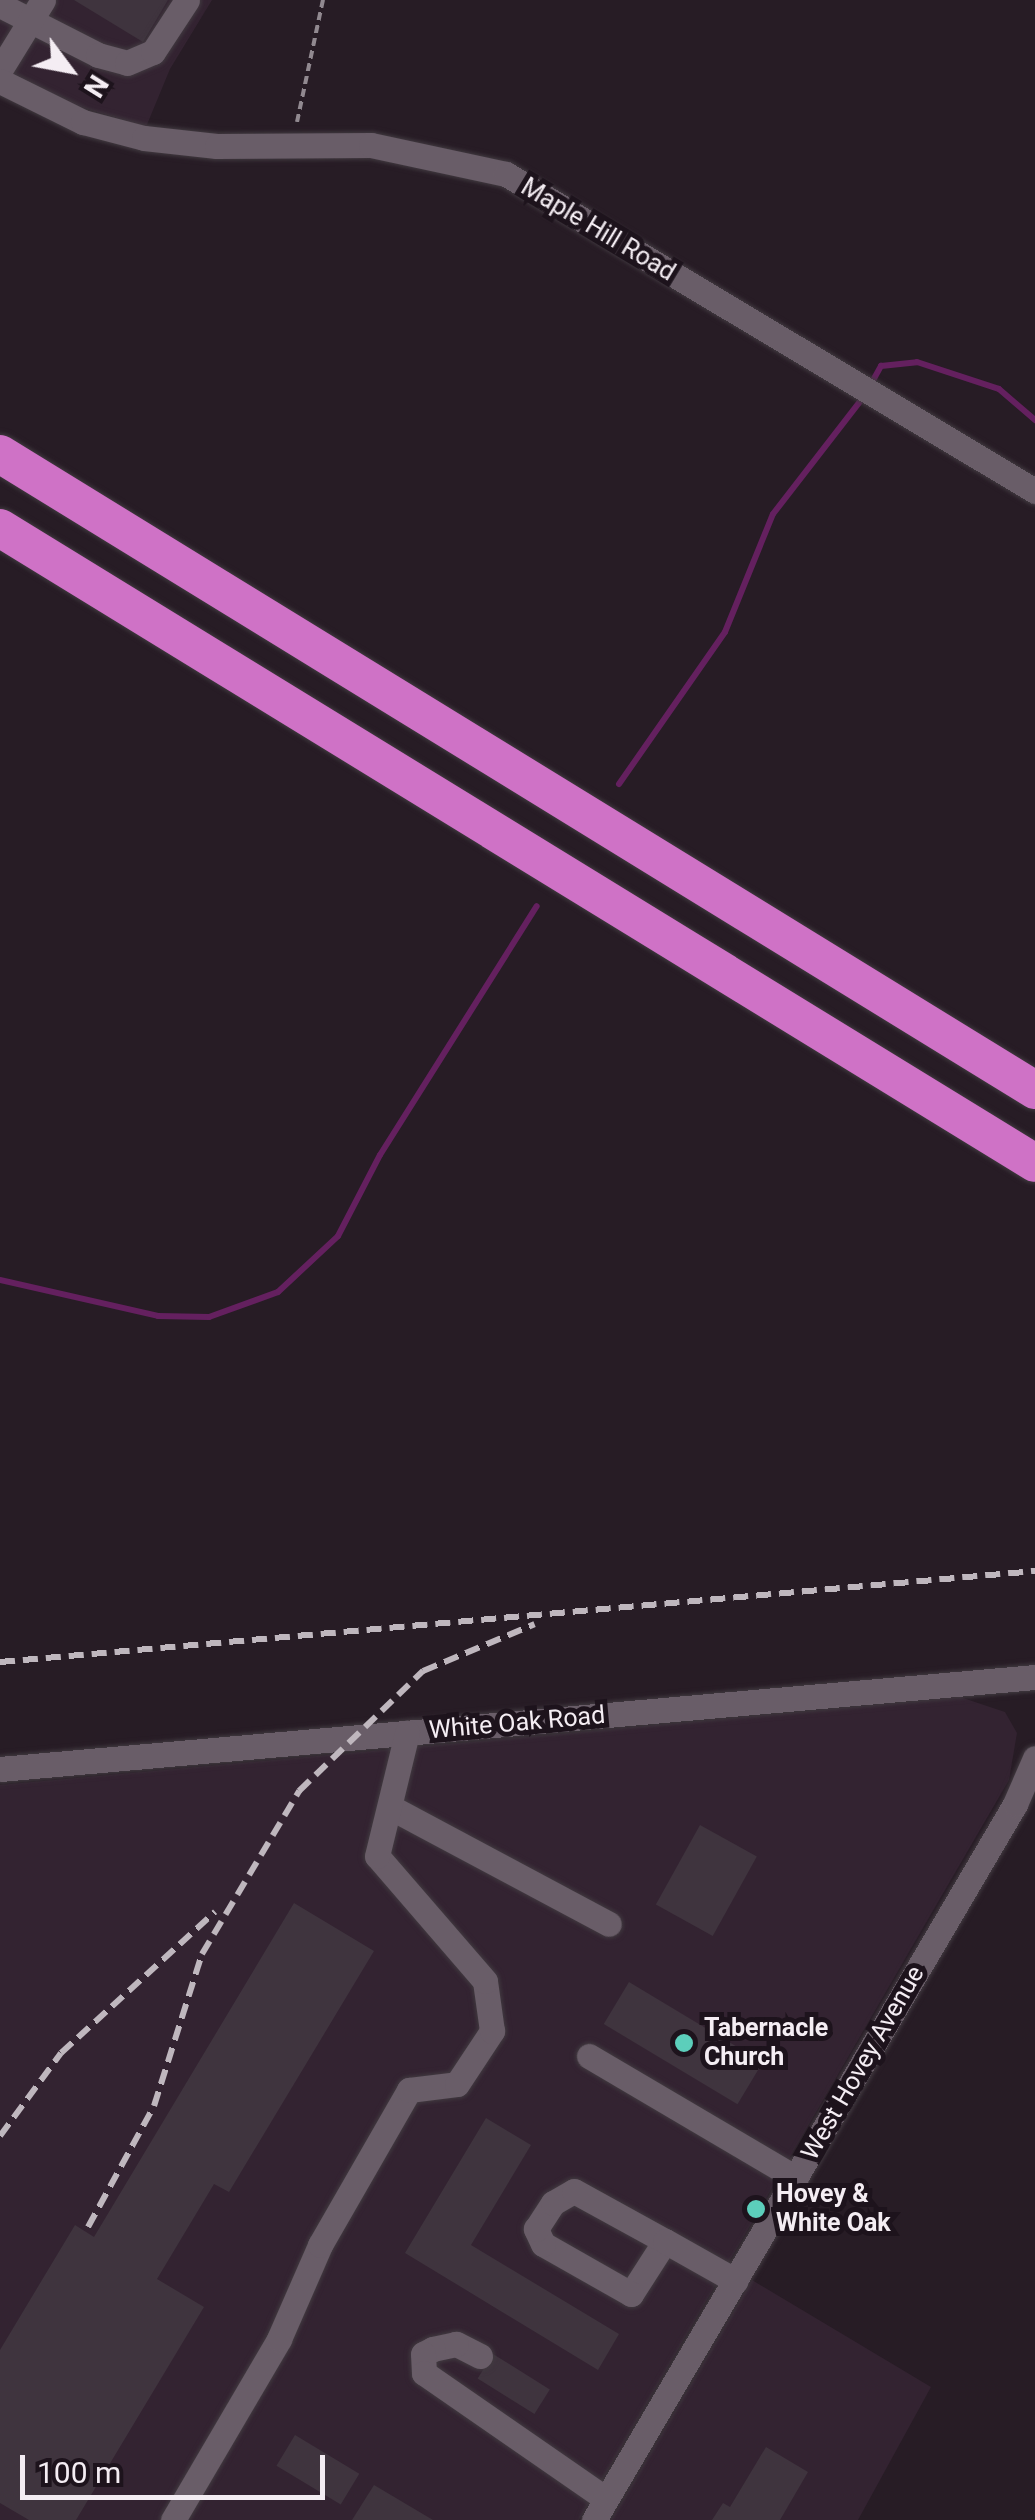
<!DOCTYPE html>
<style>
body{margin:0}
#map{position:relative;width:1035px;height:2520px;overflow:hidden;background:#271c25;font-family:Roboto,sans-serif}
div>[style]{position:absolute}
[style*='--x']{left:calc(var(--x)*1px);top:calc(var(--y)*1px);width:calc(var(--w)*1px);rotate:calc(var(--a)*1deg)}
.built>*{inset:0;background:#332331}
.stream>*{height:6px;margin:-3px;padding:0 3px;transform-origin:3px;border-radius:3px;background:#64205f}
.building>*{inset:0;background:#3f343e;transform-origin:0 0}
.path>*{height:4px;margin-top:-2px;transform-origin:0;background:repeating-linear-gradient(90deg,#918990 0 8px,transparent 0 13px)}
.roads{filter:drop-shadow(0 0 2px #413a40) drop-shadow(0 0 2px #413a40)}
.minor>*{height:25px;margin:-12.5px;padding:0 12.5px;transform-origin:12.5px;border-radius:12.5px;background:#695d68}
.highway>*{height:38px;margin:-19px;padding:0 19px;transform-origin:19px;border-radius:19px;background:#cf72c6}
.rail>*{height:6px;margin-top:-3px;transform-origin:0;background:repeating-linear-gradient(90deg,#bfb7be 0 15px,transparent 0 23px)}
.dots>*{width:28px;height:28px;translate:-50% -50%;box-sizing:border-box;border:5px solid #1d131c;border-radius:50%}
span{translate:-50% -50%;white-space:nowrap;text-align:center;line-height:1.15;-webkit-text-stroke:10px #1d131c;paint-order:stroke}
.street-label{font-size:25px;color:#f4edf3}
.poi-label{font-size:25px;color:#f4edf3;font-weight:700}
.left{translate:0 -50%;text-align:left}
.north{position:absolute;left:20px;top:20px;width:100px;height:100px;-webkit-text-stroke:8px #1d131c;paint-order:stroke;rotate:122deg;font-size:28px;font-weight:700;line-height:40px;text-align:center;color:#f4edf3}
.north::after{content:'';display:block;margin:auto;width:35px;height:45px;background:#f4edf3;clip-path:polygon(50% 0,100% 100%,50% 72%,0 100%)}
.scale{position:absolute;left:20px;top:2455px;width:305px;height:45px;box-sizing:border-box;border:5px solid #f4edf3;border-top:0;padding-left:12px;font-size:30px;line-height:35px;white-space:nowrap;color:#f4edf3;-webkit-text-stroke:8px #1d131c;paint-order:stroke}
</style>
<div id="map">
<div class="built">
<i style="clip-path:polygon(0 0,212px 0,170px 69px,146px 127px,65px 102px,0 66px)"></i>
<i style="clip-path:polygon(960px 1697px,1005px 1712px,1017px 1733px,1009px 1780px,579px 2520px,0 2520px,0 1785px)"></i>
<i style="clip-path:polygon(752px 2280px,931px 2387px,858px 2520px,611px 2520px)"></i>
</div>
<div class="stream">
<i style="--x:871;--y:384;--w:21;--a:-61"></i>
<i style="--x:881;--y:366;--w:36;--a:-6"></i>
<i style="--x:917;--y:362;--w:86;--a:18.2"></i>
<i style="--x:999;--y:389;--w:48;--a:40.7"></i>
<i style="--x:619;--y:784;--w:185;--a:-55.1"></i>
<i style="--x:725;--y:632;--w:127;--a:-67.9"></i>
<i style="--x:773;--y:514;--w:150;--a:-52.3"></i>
<i style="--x:0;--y:1280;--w:162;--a:12.8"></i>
<i style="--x:158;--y:1316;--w:51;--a:1.1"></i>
<i style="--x:209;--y:1317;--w:73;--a:-19.9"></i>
<i style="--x:278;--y:1292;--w:82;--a:-43"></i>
<i style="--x:338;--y:1236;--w:91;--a:-62.6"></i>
<i style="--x:380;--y:1155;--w:294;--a:-57.8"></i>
</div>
<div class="building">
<i style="clip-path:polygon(74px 0,168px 0,143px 42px)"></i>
<i style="left:700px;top:1825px;width:65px;height:91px;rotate:29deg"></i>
<i style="clip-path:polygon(294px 1903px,374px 1951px,229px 2192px,214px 2184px,157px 2279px,204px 2307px,76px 2520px,29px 2520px,0 2503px,0 2350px,75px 2225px,94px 2237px)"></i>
<i style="left:629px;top:1982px;width:156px;height:49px;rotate:31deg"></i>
<i style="clip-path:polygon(486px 2118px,531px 2145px,471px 2245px,619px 2334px,598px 2370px,405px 2253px)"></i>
<i style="left:493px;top:2354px;width:67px;height:29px;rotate:32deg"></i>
<i style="left:295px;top:2435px;width:75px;height:36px;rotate:31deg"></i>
<i style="clip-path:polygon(766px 2447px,808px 2472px,780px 2520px,712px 2520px,723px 2503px,730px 2507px)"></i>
<i style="clip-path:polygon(374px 2485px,433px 2520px,352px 2520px)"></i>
</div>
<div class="path">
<i style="--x:297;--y:122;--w:125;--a:-78"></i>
</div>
<div class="roads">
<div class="minor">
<i style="--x:0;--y:5;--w:110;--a:27"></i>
<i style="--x:98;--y:55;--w:30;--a:15"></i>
<i style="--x:127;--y:63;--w:28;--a:-23"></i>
<i style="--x:153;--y:52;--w:62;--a:-56.8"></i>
<i style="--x:0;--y:70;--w:82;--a:-58.4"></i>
<i style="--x:0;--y:81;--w:93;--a:26.3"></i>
<i style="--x:83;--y:122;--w:63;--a:14.7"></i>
<i style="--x:144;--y:138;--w:73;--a:6.3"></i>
<i style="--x:217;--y:146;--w:154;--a:-0.4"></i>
<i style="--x:371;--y:145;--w:138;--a:12.1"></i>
<i style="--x:506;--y:174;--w:617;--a:30.93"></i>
<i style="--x:0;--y:1769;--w:1039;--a:-5.08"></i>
<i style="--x:390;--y:1807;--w:248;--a:28.1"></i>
<i style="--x:589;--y:2056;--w:240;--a:30.5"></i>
<i style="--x:665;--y:2241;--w:63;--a:122.7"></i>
<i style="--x:631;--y:2294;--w:101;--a:-150.4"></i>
<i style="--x:543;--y:2244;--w:17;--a:-115"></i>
<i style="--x:536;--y:2229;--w:31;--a:-57"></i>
<i style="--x:553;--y:2203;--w:24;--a:-30"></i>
<i style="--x:574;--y:2191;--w:104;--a:28.8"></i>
<i style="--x:665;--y:2241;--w:81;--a:29.4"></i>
<i style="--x:480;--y:2356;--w:27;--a:-153"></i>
<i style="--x:456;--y:2344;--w:24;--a:168"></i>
<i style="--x:433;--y:2349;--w:11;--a:153"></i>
<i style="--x:423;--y:2354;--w:19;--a:87"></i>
<i style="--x:424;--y:2373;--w:221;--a:34.7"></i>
<i style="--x:173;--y:2520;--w:210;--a:-59.6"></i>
<i style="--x:279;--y:2339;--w:103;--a:-66.4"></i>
<i style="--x:320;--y:2245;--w:179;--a:-60.1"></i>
<i style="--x:409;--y:2090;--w:48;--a:-7.1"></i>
<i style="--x:457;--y:2084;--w:64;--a:-56.6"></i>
<i style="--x:492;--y:2031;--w:50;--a:-98"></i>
<i style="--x:485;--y:1981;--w:165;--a:-130.8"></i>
<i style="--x:377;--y:1856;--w:127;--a:-76.3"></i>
<i style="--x:594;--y:2520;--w:831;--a:-59.54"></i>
<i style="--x:1015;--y:1804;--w:50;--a:-66.5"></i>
</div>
<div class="highway">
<i style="--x:0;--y:454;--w:1215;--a:31.57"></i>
<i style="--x:0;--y:528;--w:1214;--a:31.53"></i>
</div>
</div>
<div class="rail">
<i style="--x:0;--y:1662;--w:1039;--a:-5.02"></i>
<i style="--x:0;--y:2136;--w:103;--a:-53.7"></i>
<i style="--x:61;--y:2053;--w:209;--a:-42.5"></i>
<i style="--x:88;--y:2227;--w:138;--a:-61.4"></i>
<i style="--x:154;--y:2106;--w:159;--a:-72.5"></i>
<i style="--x:202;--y:1954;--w:190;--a:-59.2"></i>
<i style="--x:299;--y:1791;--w:173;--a:-44.1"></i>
<i style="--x:423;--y:1671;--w:121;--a:-22.8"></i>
</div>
<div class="dots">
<i style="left:684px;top:2043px;background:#5ccebb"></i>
<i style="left:756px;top:2209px;background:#5ccebb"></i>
</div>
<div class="street-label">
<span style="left:598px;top:230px;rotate:31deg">Maple Hill Road</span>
<span style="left:517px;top:1723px;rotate:-5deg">White Oak Road</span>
<span style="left:863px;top:2063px;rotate:-60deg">West Hovey Avenue</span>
</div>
<div class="poi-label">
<span class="left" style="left:704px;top:2043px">Tabernacle<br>Church</span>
<span class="left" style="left:776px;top:2209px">Hovey &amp;<br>White Oak</span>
</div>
<div class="north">N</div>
<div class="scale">100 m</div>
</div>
